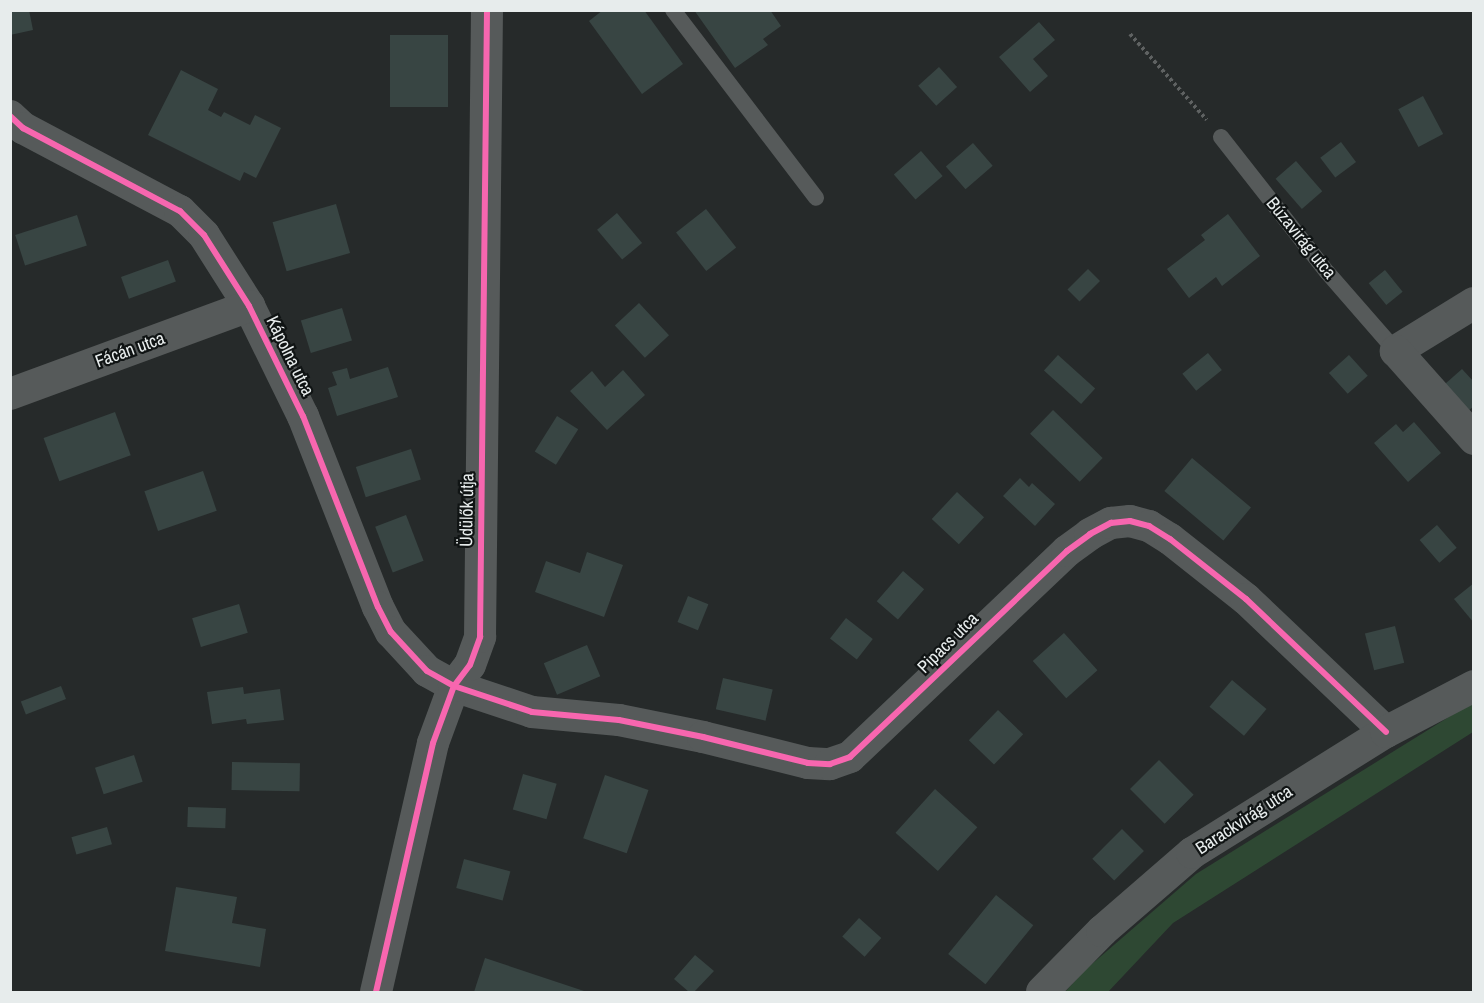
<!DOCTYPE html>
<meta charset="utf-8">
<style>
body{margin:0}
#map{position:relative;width:1484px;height:1003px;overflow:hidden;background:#262a2a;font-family:"Archivo Narrow",sans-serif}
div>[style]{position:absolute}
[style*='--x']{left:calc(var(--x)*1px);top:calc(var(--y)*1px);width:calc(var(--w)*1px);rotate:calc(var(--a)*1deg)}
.green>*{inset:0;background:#2e4833}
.building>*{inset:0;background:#384543;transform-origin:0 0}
.path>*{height:4px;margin-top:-2px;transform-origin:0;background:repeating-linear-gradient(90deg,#5f6262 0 3px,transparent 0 6px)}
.service>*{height:16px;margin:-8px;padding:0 8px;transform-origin:8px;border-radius:8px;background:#565a5a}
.minor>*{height:32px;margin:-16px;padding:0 16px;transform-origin:16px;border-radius:16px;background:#565a5a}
.cycleway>*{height:6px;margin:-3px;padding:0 3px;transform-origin:3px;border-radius:3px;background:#f766af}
span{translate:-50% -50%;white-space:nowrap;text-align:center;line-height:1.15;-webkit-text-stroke:4.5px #101414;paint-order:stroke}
.street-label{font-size:18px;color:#e7ecec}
.frame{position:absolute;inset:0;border:12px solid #e7ecec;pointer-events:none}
</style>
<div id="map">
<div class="green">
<i style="clip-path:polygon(1473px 702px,1473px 732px,1173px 923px,1108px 992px,1065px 992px,1085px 970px,1196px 874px)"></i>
</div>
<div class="building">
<i style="clip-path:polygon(10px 10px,29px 10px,33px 30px,10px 35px)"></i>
<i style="clip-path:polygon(603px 10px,644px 10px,683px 64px,642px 94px,589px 21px)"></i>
<i style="clip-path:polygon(694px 10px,770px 10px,781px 26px,763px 39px,768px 45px,735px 68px)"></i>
<i style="clip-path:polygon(1039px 22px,1055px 40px,1033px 59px,1048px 76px,1030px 92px,999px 57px)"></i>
<i style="left:390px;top:35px;width:58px;height:72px"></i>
<i style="left:939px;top:67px;width:27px;height:28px;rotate:48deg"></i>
<i style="clip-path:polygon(181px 70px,218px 89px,208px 110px,221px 117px,224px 112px,250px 125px,255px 115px,281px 128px,256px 178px,244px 172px,240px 181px,148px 135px)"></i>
<i style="left:1423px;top:96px;width:43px;height:28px;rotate:62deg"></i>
<i style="left:1341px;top:142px;width:25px;height:26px;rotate:53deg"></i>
<i style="left:973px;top:143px;width:30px;height:36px;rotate:49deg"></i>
<i style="left:921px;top:151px;width:33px;height:36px;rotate:49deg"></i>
<i style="left:1296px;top:161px;width:40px;height:27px;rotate:49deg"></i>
<i style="left:336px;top:204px;width:51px;height:66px;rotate:74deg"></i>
<i style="left:706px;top:209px;width:49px;height:38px;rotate:52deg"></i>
<i style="left:617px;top:213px;width:39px;height:26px;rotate:50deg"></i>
<i style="clip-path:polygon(1228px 214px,1260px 256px,1222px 286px,1216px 277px,1189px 298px,1167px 269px,1205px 240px,1201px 235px)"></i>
<i style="left:77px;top:215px;width:32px;height:65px;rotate:72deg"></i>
<i style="left:168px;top:260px;width:23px;height:50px;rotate:70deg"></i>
<i style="left:1088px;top:269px;width:17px;height:29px;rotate:45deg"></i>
<i style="left:1385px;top:270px;width:28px;height:21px;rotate:51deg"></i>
<i style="left:639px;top:303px;width:44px;height:33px;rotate:47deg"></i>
<i style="left:342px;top:308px;width:34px;height:43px;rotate:73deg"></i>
<i style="left:1208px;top:353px;width:22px;height:33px;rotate:51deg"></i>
<i style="left:1058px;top:355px;width:50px;height:21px;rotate:42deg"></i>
<i style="left:1349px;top:355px;width:28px;height:27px;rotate:48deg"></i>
<i style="clip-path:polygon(388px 367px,398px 397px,337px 416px,328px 388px,337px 385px,332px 372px,347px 368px,350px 379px)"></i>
<i style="clip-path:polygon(1462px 369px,1474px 382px,1474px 406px,1468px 411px,1445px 384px)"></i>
<i style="clip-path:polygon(623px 370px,645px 395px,607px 430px,570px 391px,592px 371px,605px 387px)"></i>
<i style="left:1053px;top:410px;width:69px;height:33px;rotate:44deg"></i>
<i style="left:115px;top:412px;width:46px;height:76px;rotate:70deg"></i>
<i style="left:557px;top:416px;width:25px;height:42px;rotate:32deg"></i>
<i style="clip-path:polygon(1414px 422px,1441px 453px,1408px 482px,1374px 443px,1396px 424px,1403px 432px)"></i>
<i style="left:411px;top:449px;width:32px;height:58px;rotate:72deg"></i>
<i style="left:1192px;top:458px;width:77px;height:43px;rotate:40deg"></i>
<i style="left:203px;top:471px;width:42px;height:62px;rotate:71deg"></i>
<i style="clip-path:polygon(1020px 478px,1029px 487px,1032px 483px,1055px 504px,1035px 526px,1003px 496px)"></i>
<i style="left:957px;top:492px;width:37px;height:37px;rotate:43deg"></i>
<i style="left:406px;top:515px;width:49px;height:33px;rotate:69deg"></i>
<i style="left:1437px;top:525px;width:30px;height:23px;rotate:49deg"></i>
<i style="clip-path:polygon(587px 552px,623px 565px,604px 617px,535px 592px,546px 561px,580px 573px)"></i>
<i style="left:903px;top:571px;width:28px;height:40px;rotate:41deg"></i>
<i style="clip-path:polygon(1474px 583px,1474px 623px,1454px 599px)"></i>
<i style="left:688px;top:596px;width:22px;height:28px;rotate:22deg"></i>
<i style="left:239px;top:604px;width:30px;height:49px;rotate:73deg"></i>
<i style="left:846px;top:618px;width:34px;height:26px;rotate:38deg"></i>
<i style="left:1395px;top:626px;width:38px;height:31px;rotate:76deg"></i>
<i style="left:1064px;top:633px;width:50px;height:42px;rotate:48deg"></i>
<i style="left:587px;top:645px;width:34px;height:47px;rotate:67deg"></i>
<i style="left:723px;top:678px;width:51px;height:32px;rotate:13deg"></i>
<i style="left:1232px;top:680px;width:45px;height:35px;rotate:40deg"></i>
<i style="left:61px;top:686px;width:14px;height:43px;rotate:69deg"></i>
<i style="clip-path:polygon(243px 687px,244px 694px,280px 689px,284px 720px,247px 724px,246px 719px,212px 724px,207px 692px)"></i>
<i style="left:998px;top:710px;width:35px;height:42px;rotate:44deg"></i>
<i style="left:134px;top:755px;width:28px;height:41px;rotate:72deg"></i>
<i style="left:1159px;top:760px;width:49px;height:41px;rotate:45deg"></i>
<i style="left:232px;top:762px;width:68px;height:28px;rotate:1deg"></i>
<i style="left:523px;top:774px;width:35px;height:37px;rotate:16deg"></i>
<i style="left:605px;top:775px;width:46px;height:67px;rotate:19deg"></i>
<i style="left:935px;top:789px;width:57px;height:59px;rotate:42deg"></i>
<i style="left:188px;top:807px;width:38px;height:20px;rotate:2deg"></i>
<i style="left:107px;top:827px;width:18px;height:37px;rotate:74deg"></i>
<i style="left:1122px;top:829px;width:31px;height:42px;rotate:45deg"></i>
<i style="left:464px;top:859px;width:48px;height:30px;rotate:15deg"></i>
<i style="clip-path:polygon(176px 887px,237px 897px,232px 923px,266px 929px,260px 967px,165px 951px)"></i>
<i style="left:996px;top:895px;width:48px;height:76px;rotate:39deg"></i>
<i style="left:859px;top:918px;width:30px;height:25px;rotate:42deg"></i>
<i style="clip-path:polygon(695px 955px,714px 971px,694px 992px,689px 992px,674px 979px)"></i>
<i style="clip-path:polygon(485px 958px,587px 992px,474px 992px)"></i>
</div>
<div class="path">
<i style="--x:1130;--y:34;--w:115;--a:48.2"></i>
</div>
<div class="service">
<i style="--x:673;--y:10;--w:236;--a:52.7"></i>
<i style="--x:1221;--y:137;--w:172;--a:51.9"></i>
<i style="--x:1327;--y:272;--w:105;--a:48.9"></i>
</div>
<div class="minor">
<i style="--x:10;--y:116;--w:18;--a:43"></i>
<i style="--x:23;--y:128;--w:178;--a:27.9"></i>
<i style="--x:180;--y:211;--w:34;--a:45"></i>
<i style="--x:204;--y:235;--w:84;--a:57.6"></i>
<i style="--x:249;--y:306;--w:123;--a:63.9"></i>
<i style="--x:303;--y:416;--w:205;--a:68.6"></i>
<i style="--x:378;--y:607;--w:28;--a:63"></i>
<i style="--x:391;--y:632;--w:53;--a:47.3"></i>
<i style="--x:427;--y:671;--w:31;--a:29"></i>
<i style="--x:454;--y:686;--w:82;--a:18.4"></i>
<i style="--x:532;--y:712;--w:87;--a:5.3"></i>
<i style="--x:619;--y:720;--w:86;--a:11.4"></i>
<i style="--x:703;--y:737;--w:108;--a:13.9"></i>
<i style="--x:808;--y:763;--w:22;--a:3"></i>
<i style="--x:830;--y:764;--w:21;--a:-19"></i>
<i style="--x:850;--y:757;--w:299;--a:-43.5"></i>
<i style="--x:1067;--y:551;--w:29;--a:-36"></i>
<i style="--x:1090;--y:534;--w:24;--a:-28"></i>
<i style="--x:1111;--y:523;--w:19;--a:-6"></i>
<i style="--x:1130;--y:521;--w:20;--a:15"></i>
<i style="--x:1149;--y:526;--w:25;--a:32"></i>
<i style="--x:1170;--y:539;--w:97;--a:38.3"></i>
<i style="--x:1246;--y:599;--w:193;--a:43.5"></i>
<i style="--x:1474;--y:303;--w:92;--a:148.4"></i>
<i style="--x:1396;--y:351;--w:118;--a:48.4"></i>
<i style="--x:10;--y:394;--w:255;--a:-20.2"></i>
<i style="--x:376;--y:992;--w:255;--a:-77.1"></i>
<i style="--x:433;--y:743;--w:61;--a:-69.8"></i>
<i style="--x:454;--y:686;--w:26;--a:-53"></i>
<i style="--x:470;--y:665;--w:30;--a:-70"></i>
<i style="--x:480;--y:637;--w:627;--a:-89.36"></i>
<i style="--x:1042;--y:992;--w:86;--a:-45.5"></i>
<i style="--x:1102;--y:931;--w:119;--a:-40.9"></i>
<i style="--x:1192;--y:853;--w:229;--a:-32"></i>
<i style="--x:1386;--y:732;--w:99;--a:-27.6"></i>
</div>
<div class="cycleway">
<i style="--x:10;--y:116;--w:18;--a:43"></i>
<i style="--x:23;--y:128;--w:178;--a:27.9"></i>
<i style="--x:180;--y:211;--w:34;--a:45"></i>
<i style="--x:204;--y:235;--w:84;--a:57.6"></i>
<i style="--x:249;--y:306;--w:123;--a:63.9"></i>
<i style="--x:303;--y:416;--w:205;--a:68.6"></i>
<i style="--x:378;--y:607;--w:28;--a:63"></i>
<i style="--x:391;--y:632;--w:53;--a:47.3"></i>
<i style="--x:427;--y:671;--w:31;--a:29"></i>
<i style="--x:454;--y:686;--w:82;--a:18.4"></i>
<i style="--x:532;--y:712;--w:87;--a:5.3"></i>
<i style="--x:619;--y:720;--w:86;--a:11.4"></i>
<i style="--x:703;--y:737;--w:108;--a:13.9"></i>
<i style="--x:808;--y:763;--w:22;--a:3"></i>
<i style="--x:830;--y:764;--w:21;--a:-19"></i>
<i style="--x:850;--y:757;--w:299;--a:-43.5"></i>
<i style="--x:1067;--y:551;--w:29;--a:-36"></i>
<i style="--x:1090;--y:534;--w:24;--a:-28"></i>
<i style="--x:1111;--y:523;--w:19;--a:-6"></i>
<i style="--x:1130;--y:521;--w:20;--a:15"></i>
<i style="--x:1149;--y:526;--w:25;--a:32"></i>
<i style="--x:1170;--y:539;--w:97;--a:38.3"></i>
<i style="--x:1246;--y:599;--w:193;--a:43.5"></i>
<i style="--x:376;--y:992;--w:255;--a:-77.1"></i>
<i style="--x:433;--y:743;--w:61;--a:-69.8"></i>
<i style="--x:454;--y:686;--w:26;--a:-53"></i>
<i style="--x:470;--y:665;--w:30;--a:-70"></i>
<i style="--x:480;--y:637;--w:627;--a:-89.36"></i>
</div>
<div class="street-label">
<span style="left:1301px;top:238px;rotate:51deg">Búzavirág utca</span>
<span style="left:130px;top:350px;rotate:-20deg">Fácán utca</span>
<span style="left:290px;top:356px;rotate:64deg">Kápolna utca</span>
<span style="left:467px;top:510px;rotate:-89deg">Üdülők útja</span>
<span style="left:948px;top:643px;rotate:-45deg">Pipacs utca</span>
<span style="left:1244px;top:820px;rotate:-33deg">Barackvirág utca</span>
</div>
<div class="frame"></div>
</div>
